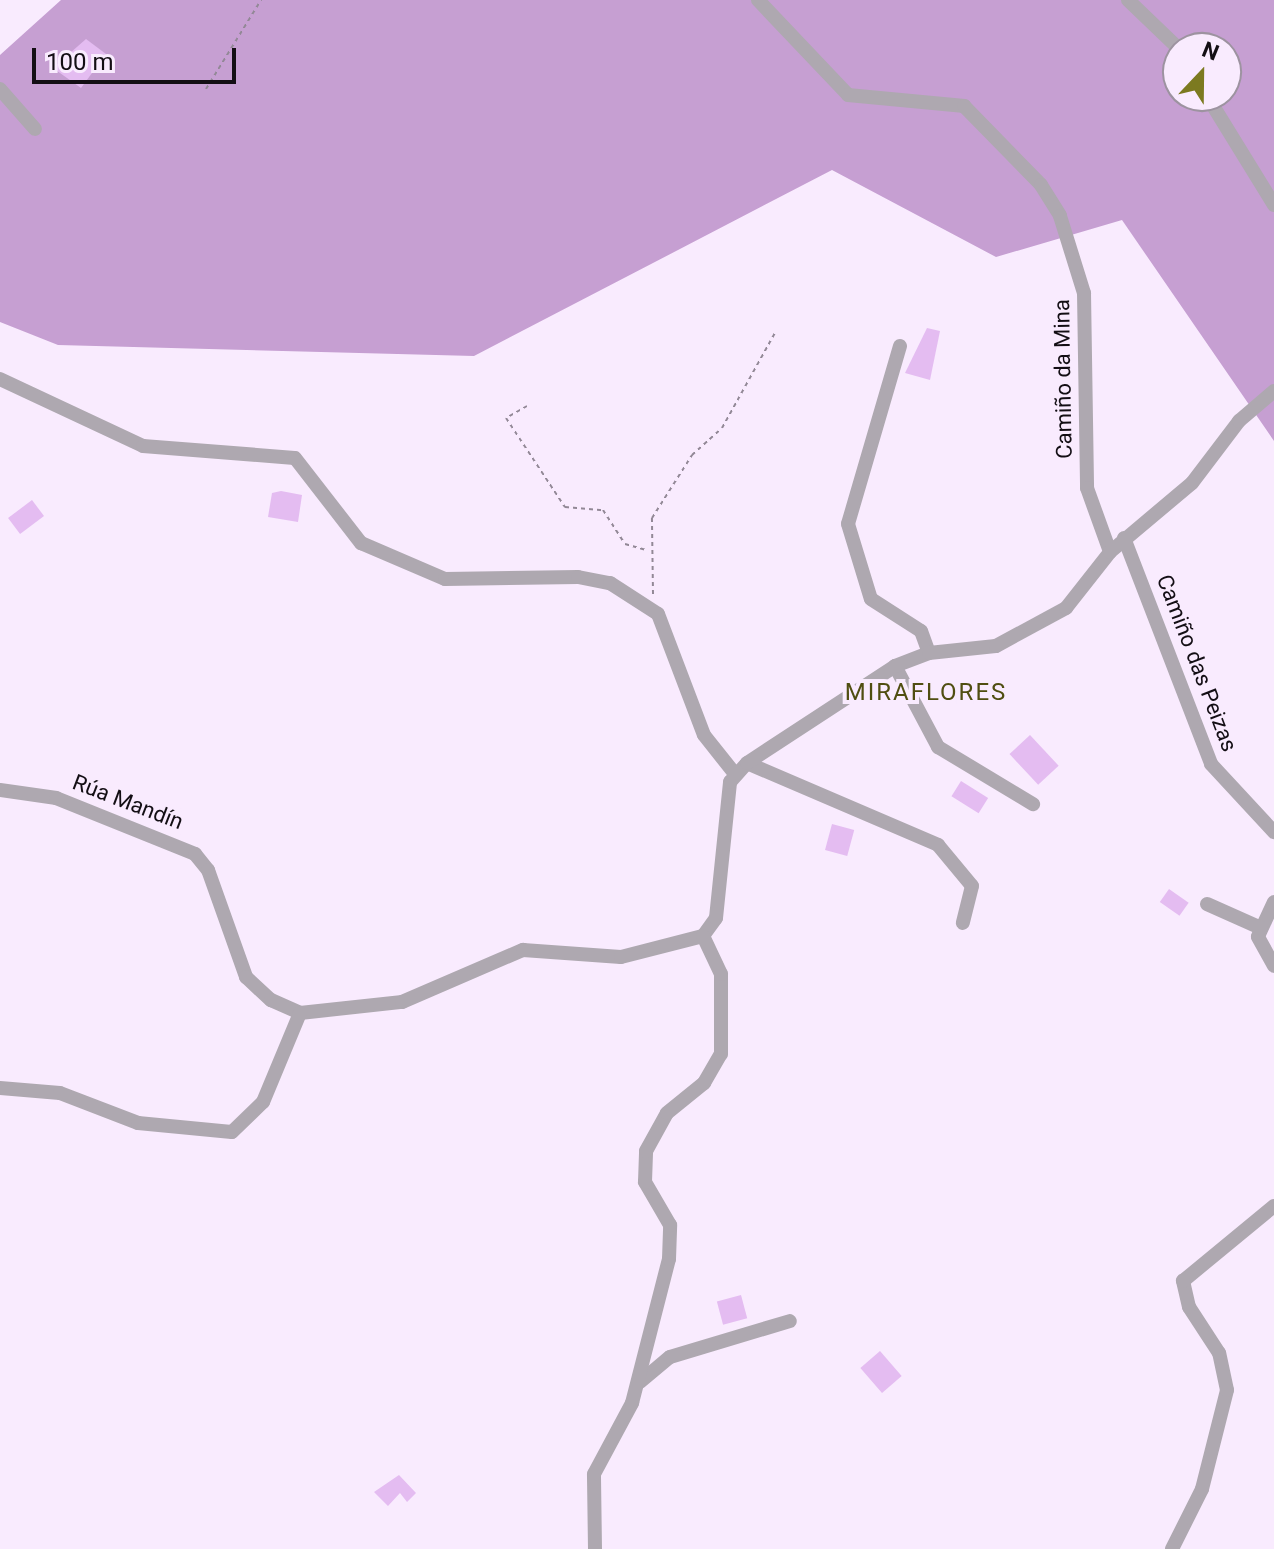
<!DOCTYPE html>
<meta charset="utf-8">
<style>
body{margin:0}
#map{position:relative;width:1274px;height:1549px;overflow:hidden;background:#f9ebfe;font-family:Roboto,sans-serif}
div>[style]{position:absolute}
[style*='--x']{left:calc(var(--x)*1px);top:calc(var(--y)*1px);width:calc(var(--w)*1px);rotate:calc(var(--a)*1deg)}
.forest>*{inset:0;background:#c69fd2}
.building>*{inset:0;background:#e4bcf1;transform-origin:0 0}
.path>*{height:2px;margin-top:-1px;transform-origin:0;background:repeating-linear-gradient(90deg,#928896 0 4px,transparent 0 8px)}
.minor>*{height:14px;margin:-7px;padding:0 7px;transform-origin:7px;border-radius:7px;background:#aea8b0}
span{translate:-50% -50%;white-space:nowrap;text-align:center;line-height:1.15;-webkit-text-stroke:8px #f9ebfe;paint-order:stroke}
.street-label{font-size:22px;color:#130e14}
.neighbourhood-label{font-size:24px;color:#504e11;letter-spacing:2px}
.north{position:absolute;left:1162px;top:32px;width:80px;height:80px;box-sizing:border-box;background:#f9ebfe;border:2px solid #9d93a0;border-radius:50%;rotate:22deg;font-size:22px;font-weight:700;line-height:32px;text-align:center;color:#130e14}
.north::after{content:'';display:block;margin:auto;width:28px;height:36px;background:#7c7a20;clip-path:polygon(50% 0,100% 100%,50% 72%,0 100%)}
.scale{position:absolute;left:32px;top:48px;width:204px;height:36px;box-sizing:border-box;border:4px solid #130e14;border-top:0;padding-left:10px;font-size:24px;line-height:28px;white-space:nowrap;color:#130e14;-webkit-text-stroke:6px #f9ebfe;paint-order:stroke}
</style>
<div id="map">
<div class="forest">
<i style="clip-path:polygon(evenodd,61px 0,1274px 0,1274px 441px,1122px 220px,996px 257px,832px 170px,474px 356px,58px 345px,0 322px,0 55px,61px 0,1178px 48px,1226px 48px,1226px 96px,1178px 96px,1178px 48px)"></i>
</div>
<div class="building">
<i style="clip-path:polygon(86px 39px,106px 54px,81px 88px,53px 68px)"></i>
<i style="clip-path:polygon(927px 328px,940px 331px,930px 380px,905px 373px)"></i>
<i style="clip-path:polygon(281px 491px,302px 495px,298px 522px,268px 517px,272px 493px)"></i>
<i style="left:32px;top:500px;width:20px;height:30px;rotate:53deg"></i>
<i style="left:1030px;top:735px;width:42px;height:28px;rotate:47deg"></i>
<i style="left:961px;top:781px;width:32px;height:18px;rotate:32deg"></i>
<i style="left:832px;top:824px;width:23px;height:27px;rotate:15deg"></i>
<i style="left:1169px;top:889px;width:24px;height:16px;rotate:35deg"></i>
<i style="left:741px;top:1295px;width:24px;height:25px;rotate:75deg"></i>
<i style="left:880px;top:1351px;width:33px;height:26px;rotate:49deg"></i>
<i style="clip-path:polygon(399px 1475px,416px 1493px,407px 1502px,400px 1493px,388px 1506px,374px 1492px)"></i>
</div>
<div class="path">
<i style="--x:206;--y:89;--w:105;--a:-58.3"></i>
<i style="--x:527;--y:406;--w:24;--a:150"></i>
<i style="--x:506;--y:418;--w:107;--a:56.5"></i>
<i style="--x:565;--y:507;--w:38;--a:5"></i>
<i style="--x:603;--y:510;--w:40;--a:57.1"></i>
<i style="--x:625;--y:544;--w:22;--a:16"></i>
<i style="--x:653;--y:594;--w:76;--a:-90.8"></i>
<i style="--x:652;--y:518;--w:75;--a:-57.6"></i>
<i style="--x:692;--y:455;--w:40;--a:-42"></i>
<i style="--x:722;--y:428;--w:111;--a:-60.9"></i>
</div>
<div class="minor">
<i style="--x:758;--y:0;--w:131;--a:46.5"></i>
<i style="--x:848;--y:95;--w:117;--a:5.4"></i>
<i style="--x:964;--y:106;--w:110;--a:45.7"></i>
<i style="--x:1041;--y:185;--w:36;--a:58"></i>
<i style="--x:1060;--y:216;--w:81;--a:72.7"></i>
<i style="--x:1084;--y:293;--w:195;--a:89.1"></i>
<i style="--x:1087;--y:488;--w:68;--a:70.2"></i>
<i style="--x:1128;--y:0;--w:69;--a:43.8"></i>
<i style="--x:0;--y:89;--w:53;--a:48.8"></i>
<i style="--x:1207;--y:96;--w:128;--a:58.4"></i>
<i style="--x:900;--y:346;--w:185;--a:106.3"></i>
<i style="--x:848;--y:524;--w:78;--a:73"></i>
<i style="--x:871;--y:599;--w:59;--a:32.6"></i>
<i style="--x:921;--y:631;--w:23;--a:70"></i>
<i style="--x:0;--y:379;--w:158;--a:25.1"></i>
<i style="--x:143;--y:446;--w:152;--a:4.5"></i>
<i style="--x:295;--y:458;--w:108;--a:52.2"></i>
<i style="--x:361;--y:543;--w:91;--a:23.2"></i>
<i style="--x:445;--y:579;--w:133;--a:-0.9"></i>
<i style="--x:578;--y:577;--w:33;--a:11"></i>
<i style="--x:610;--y:583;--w:57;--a:32.9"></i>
<i style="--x:658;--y:614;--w:129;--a:69.2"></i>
<i style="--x:704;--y:735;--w:50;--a:51.5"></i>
<i style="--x:1124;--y:538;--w:242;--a:68.9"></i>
<i style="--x:1211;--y:764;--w:93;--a:47.2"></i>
<i style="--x:895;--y:666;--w:92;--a:62"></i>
<i style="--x:938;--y:747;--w:111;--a:31"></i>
<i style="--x:747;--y:763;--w:208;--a:23.2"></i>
<i style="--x:938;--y:845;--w:53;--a:50.3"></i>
<i style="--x:972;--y:886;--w:38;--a:104"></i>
<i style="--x:0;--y:790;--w:57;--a:8.1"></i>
<i style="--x:56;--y:798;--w:150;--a:21.9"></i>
<i style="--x:195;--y:854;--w:21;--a:51"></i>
<i style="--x:208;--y:870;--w:114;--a:70.4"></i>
<i style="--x:246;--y:977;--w:34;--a:43"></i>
<i style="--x:271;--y:1000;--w:32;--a:24"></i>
<i style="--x:300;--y:1013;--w:103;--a:-6.2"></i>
<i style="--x:402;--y:1002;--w:132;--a:-23.3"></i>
<i style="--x:523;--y:950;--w:98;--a:4.1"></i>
<i style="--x:621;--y:957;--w:85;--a:-14.4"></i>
<i style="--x:703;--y:936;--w:22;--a:-54"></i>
<i style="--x:716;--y:918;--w:137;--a:-84.1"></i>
<i style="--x:730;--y:782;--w:25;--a:-48"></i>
<i style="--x:747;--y:763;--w:177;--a:-33.2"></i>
<i style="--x:895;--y:666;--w:36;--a:-21"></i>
<i style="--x:929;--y:653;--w:67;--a:-6"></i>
<i style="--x:996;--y:646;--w:80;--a:-28.5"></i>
<i style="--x:1066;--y:608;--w:71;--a:-51.8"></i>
<i style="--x:1110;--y:552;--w:107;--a:-40.1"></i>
<i style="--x:1192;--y:483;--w:78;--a:-52.8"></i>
<i style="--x:1239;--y:421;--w:46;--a:-40.6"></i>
<i style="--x:1274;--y:902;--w:38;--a:115"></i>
<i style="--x:1258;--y:937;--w:33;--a:61"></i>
<i style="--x:1207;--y:904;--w:59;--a:24"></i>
<i style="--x:0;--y:1088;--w:60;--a:4.8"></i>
<i style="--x:60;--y:1093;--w:84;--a:21"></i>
<i style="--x:138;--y:1123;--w:94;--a:5.5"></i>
<i style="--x:232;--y:1132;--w:43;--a:-44.1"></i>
<i style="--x:263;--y:1102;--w:96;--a:-67.4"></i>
<i style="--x:640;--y:1382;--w:39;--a:-40"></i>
<i style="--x:670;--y:1357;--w:125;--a:-16.7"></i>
<i style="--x:595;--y:1549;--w:75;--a:-90.8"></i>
<i style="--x:594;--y:1474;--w:81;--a:-61.8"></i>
<i style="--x:632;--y:1403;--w:149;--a:-75.6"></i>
<i style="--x:669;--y:1259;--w:34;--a:-88"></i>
<i style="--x:670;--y:1225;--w:50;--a:-120.2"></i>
<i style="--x:645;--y:1182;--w:31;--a:-88"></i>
<i style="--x:646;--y:1151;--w:43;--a:-61.1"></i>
<i style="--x:667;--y:1113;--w:48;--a:-39"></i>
<i style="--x:704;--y:1083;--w:34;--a:-60"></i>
<i style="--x:721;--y:1054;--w:80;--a:-90"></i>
<i style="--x:721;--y:974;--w:42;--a:-115.3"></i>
<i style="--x:1172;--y:1549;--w:67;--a:-63.4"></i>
<i style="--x:1202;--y:1489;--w:102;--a:-75.8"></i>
<i style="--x:1227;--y:1390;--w:38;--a:-102"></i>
<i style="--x:1219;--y:1353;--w:55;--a:-123.1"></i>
<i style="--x:1189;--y:1307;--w:27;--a:-103"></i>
<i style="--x:1183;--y:1281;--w:118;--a:-39.5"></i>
</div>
<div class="street-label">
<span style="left:1063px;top:379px;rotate:-91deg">Camiño da Mina</span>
<span style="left:1197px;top:663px;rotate:69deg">Camiño das Peizas</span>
<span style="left:128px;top:802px;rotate:21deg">Rúa Mandín</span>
</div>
<div class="neighbourhood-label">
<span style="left:926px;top:693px">MIRAFLORES</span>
</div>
<div class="north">N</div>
<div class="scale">100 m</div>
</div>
